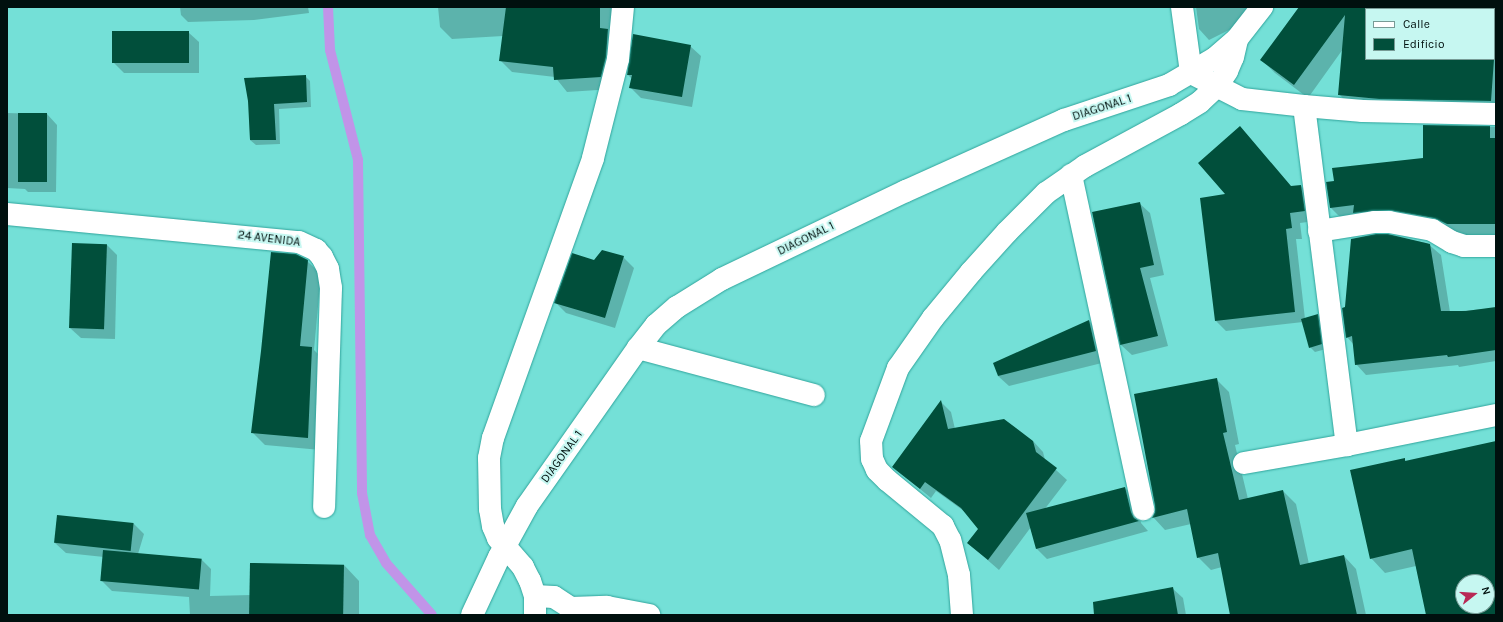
<!DOCTYPE html>
<style>
body{margin:0}
#map{position:relative;width:1503px;height:622px;overflow:hidden;background:#74e0d7;font-family:Karla,sans-serif}
div>[style]{position:absolute}
[style*='--x']{left:calc(var(--x)*1px);top:calc(var(--y)*1px);width:calc(var(--w)*1px);rotate:calc(var(--a)*1deg)}
.shadow>*{inset:0;background:#0003}
.stream>*{height:10px;margin:-5px;padding:0 5px;transform-origin:5px;border-radius:5px;background:#c194e8}
.building>*{inset:0;background:#014f3b;transform-origin:0 0}
.roads{filter:drop-shadow(0 0 1px #30a49c) drop-shadow(0 0 1px #30a49c)}
.minor>*{height:22px;margin:-11px;padding:0 11px;transform-origin:11px;border-radius:11px;background:#fff}
span{translate:-50% -50%;white-space:nowrap;text-align:center;line-height:1.15;-webkit-text-stroke:4px #c6f7f1;paint-order:stroke}
.street-label{font-size:12px;color:#00100e}
.frame{position:absolute;inset:0;border:8px solid #00100e;pointer-events:none}
.legend{position:absolute;left:1365px;top:8px;width:130px;height:52px;box-sizing:border-box;background:#c6f7f1;border:1px solid #779b96;margin:0;padding:5px 7px;list-style:none;font-size:12px;color:#00100e}
.legend li{display:flex;align-items:center;gap:8px;height:20px}
.legend b{width:20px;border:1px solid #779b96}
.north{position:absolute;left:1455px;top:574px;width:40px;height:40px;box-sizing:border-box;background:#c6f7f1;border:1px solid #779b96;border-radius:50%;rotate:73deg;font-size:11px;font-weight:700;line-height:16px;text-align:center;color:#00100e}
.north::after{content:'';display:block;margin:auto;width:14px;height:18px;background:#b82955;clip-path:polygon(50% 0,100% 100%,50% 72%,0 100%)}
</style>
<div id="map">
<div class="shadow">
<i style="clip-path:polygon(180px 7px,308px 7px,309px 13px,254px 20px,188px 22px,181px 15px)"></i>
<i style="clip-path:polygon(438px 7px,612px 7px,613px 89px,567px 92px,555px 77px,512px 72px,500px 60px,503px 36px,452px 39px,440px 27px)"></i>
<i style="clip-path:polygon(1196px 7px,1249px 7px,1235px 27px,1209px 40px,1199px 29px)"></i>
<i style="clip-path:polygon(1299px 7px,1380px 7px,1383px 9px,1366px 9px,1366px 59px,1494px 59px,1494px 9px,1386px 9px,1386px 7px,1496px 7px,1496px 114px,1352px 108px,1339px 94px,1343px 49px,1308px 98px,1275px 73px,1262px 60px)"></i>
<i style="clip-path:polygon(188px 32px,199px 42px,199px 73px,124px 73px,114px 63px)"></i>
<i style="clip-path:polygon(634px 35px,690px 46px,701px 56px,692px 107px,641px 98px,630px 87px,632px 79px,628px 75px)"></i>
<i style="clip-path:polygon(305px 76px,310px 81px,311px 107px,279px 109px,280px 144px,256px 145px,250px 140px,249px 101px)"></i>
<i style="clip-path:polygon(7px 113px,47px 114px,57px 125px,56px 192px,28px 192px,25px 189px,7px 188px)"></i>
<i style="clip-path:polygon(1424px 126px,1496px 127px,1496px 237px,1460px 237px,1344px 221px,1330px 207px,1335px 182px,1424px 159px)"></i>
<i style="clip-path:polygon(1301px 186px,1311px 196px,1315px 221px,1300px 223px,1302px 239px,1296px 239px,1305px 319px,1318px 315px,1323px 321px,1326px 349px,1315px 352px,1310px 347px,1303px 322px,1226px 331px,1216px 321px,1292px 187px)"></i>
<i style="clip-path:polygon(1139px 203px,1150px 213px,1164px 275px,1150px 278px,1168px 346px,1132px 355px,1121px 345px)"></i>
<i style="clip-path:polygon(1388px 236px,1427px 243px,1441px 255px,1450px 312px,1496px 308px,1496px 361px,1459px 367px,1458px 365px,1366px 375px,1356px 364px,1354px 345px,1347px 337px,1346px 308px)"></i>
<i style="clip-path:polygon(107px 245px,117px 255px,115px 339px,81px 338px,70px 328px)"></i>
<i style="clip-path:polygon(623px 257px,634px 268px,615px 328px,566px 313px,556px 303px,594px 262px)"></i>
<i style="clip-path:polygon(307px 261px,321px 274px,314px 350px,325px 361px,321px 450px,265px 445px,252px 432px)"></i>
<i style="clip-path:polygon(1089px 321px,1100px 331px,1106px 362px,1009px 386px,998px 376px)"></i>
<i style="clip-path:polygon(1216px 379px,1229px 392px,1239px 444px,1235px 445px,1248px 499px,1283px 491px,1296px 504px,1309px 564px,1344px 556px,1356px 569px,1366px 615px,1231px 615px,1222px 567px,1211px 570px,1198px 557px,1191px 524px,1165px 530px,1153px 517px)"></i>
<i style="clip-path:polygon(941px 402px,951px 412px,955px 429px,1033px 441px,1043px 452px,1045px 460px,1067px 480px,1044px 510px,1125px 488px,1136px 498px,1141px 523px,1148px 531px,1047px 559px,1037px 549px,1031px 527px,999px 570px,968px 543px,979px 529px,968px 514px,936px 491px,931px 498px,893px 467px)"></i>
<i style="clip-path:polygon(evenodd,1496px 442px,1496px 615px,1427px 615px,1416px 566px,1385px 573px,1371px 558px,1404px 459px,1407px 462px,1496px 442px,1463px 582px,1487px 582px,1487px 606px,1463px 606px,1463px 582px)"></i>
<i style="clip-path:polygon(134px 524px,144px 534px,138px 554px,201px 559px,211px 569px,210px 596px,251px 595px,344px 565px,359px 581px,359px 615px,190px 615px,189px 597px,112px 591px,102px 581px,104px 557px,66px 553px,55px 543px)"></i>
<i style="clip-path:polygon(1172px 588px,1183px 598px,1186px 615px,1134px 615px)"></i>
</div>
<div class="stream">
<i style="--x:328;--y:7;--w:43;--a:87.3"></i>
<i style="--x:330;--y:50;--w:114;--a:75.7"></i>
<i style="--x:358;--y:160;--w:333;--a:89.3"></i>
<i style="--x:362;--y:493;--w:43;--a:79.2"></i>
<i style="--x:370;--y:535;--w:32;--a:60"></i>
<i style="--x:386;--y:563;--w:69;--a:48.5"></i>
</div>
<div class="building">
<i style="clip-path:polygon(506px 7px,600px 7px,600px 28px,608px 29px,606px 57px,601px 77px,554px 80px,553px 67px,499px 61px)"></i>
<i style="clip-path:polygon(1299px 7px,1366px 7px,1366px 59px,1494px 59px,1491px 101px,1379px 99px,1338px 95px,1345px 15px,1294px 85px,1260px 60px)"></i>
<i style="left:112px;top:31px;width:77px;height:32px"></i>
<i style="clip-path:polygon(633px 34px,691px 45px,682px 97px,629px 88px,632px 75px,627px 75px)"></i>
<i style="clip-path:polygon(306px 75px,307px 102px,274px 104px,276px 140px,250px 140px,248px 101px,244px 78px)"></i>
<i style="left:18px;top:113px;width:29px;height:69px"></i>
<i style="clip-path:polygon(1423px 125px,1490px 126px,1490px 138px,1496px 138px,1496px 224px,1447px 224px,1434px 218px,1389px 210px,1353px 213px,1354px 205px,1330px 208px,1326px 182px,1334px 181px,1332px 168px,1423px 158px)"></i>
<i style="clip-path:polygon(1240px 126px,1291px 186px,1301px 185px,1305px 211px,1290px 213px,1292px 228px,1286px 229px,1295px 312px,1215px 321px,1200px 198px,1225px 194px,1198px 163px)"></i>
<i style="clip-path:polygon(1140px 202px,1154px 265px,1140px 268px,1158px 336px,1120px 345px,1092px 212px)"></i>
<i style="clip-path:polygon(1376px 234px,1388px 234px,1430px 244px,1441px 311px,1466px 311px,1496px 307px,1496px 350px,1448px 357px,1447px 355px,1355px 365px,1352px 336px,1346px 338px,1342px 308px,1345px 307px,1351px 239px)"></i>
<i style="left:72px;top:243px;width:35px;height:85px;rotate:2deg"></i>
<i style="clip-path:polygon(602px 250px,624px 256px,605px 318px,554px 303px,572px 253px,594px 260px)"></i>
<i style="clip-path:polygon(271px 252px,296px 254px,308px 260px,300px 346px,312px 347px,308px 438px,251px 433px,261px 351px)"></i>
<i style="clip-path:polygon(1318px 314px,1322px 344px,1309px 348px,1301px 319px)"></i>
<i style="clip-path:polygon(1089px 320px,1096px 351px,998px 376px,993px 363px)"></i>
<i style="clip-path:polygon(1217px 378px,1227px 432px,1223px 433px,1239px 500px,1283px 490px,1300px 565px,1344px 555px,1357px 615px,1230px 615px,1218px 553px,1197px 558px,1187px 509px,1152px 518px,1155px 512px,1155px 506px,1134px 394px)"></i>
<i style="clip-path:polygon(941px 400px,948px 429px,1004px 419px,1033px 441px,1036px 452px,1057px 468px,988px 560px,967px 543px,978px 529px,961px 508px,925px 482px,920px 489px,892px 467px)"></i>
<i style="clip-path:polygon(evenodd,1496px 441px,1496px 615px,1426px 615px,1412px 549px,1370px 559px,1350px 470px,1405px 458px,1405px 461px,1496px 441px,1463px 582px,1487px 582px,1487px 606px,1463px 606px,1463px 582px)"></i>
<i style="clip-path:polygon(1125px 487px,1131px 512px,1134px 518px,1139px 521px,1036px 549px,1026px 513px)"></i>
<i style="left:57px;top:515px;width:77px;height:28px;rotate:6deg"></i>
<i style="left:103px;top:550px;width:99px;height:31px;rotate:5deg"></i>
<i style="left:250px;top:563px;width:94px;height:52px;rotate:1deg"></i>
<i style="clip-path:polygon(1173px 587px,1178px 615px,1094px 615px,1093px 602px)"></i>
</div>
<div class="roads">
<div class="minor">
<i style="--x:1182;--y:7;--w:67;--a:82.2"></i>
<i style="--x:1191;--y:73;--w:57;--a:27"></i>
<i style="--x:1242;--y:99;--w:62;--a:6.4"></i>
<i style="--x:1304;--y:106;--w:59;--a:4.8"></i>
<i style="--x:1363;--y:111;--w:133;--a:1.3"></i>
<i style="--x:1304;--y:106;--w:342;--a:82.8"></i>
<i style="--x:1071;--y:175;--w:342;--a:77.8"></i>
<i style="--x:7;--y:214;--w:293;--a:5.5"></i>
<i style="--x:299;--y:242;--w:19;--a:25"></i>
<i style="--x:316;--y:250;--w:9;--a:49"></i>
<i style="--x:322;--y:257;--w:13;--a:63"></i>
<i style="--x:328;--y:269;--w:19;--a:81"></i>
<i style="--x:331;--y:288;--w:219;--a:91.8"></i>
<i style="--x:1319;--y:231;--w:57;--a:-9.1"></i>
<i style="--x:1375;--y:222;--w:14;--a:0"></i>
<i style="--x:1389;--y:222;--w:44;--a:10.5"></i>
<i style="--x:1432;--y:230;--w:23;--a:31"></i>
<i style="--x:1452;--y:242;--w:13;--a:18"></i>
<i style="--x:1464;--y:246;--w:32;--a:0"></i>
<i style="--x:638;--y:348;--w:182;--a:15"></i>
<i style="--x:1244;--y:463;--w:105;--a:-9.9"></i>
<i style="--x:1347;--y:445;--w:152;--a:-11.4"></i>
<i style="--x:535;--y:596;--w:19;--a:3"></i>
<i style="--x:554;--y:597;--w:20;--a:33"></i>
<i style="--x:571;--y:608;--w:36;--a:-2"></i>
<i style="--x:607;--y:607;--w:43;--a:10.8"></i>
<i style="--x:472;--y:615;--w:64;--a:-65"></i>
<i style="--x:499;--y:557;--w:58;--a:-61.2"></i>
<i style="--x:527;--y:506;--w:193;--a:-54.9"></i>
<i style="--x:638;--y:348;--w:29;--a:-52"></i>
<i style="--x:656;--y:325;--w:28;--a:-41"></i>
<i style="--x:677;--y:307;--w:53;--a:-31.9"></i>
<i style="--x:722;--y:279;--w:204;--a:-25.6"></i>
<i style="--x:906;--y:191;--w:173;--a:-24.2"></i>
<i style="--x:1064;--y:120;--w:111;--a:-18.4"></i>
<i style="--x:1169;--y:85;--w:53;--a:-30.4"></i>
<i style="--x:1215;--y:58;--w:29;--a:-41"></i>
<i style="--x:1237;--y:39;--w:41;--a:-52"></i>
<i style="--x:535;--y:615;--w:19;--a:-90"></i>
<i style="--x:535;--y:596;--w:16;--a:-108"></i>
<i style="--x:530;--y:581;--w:16;--a:-117"></i>
<i style="--x:523;--y:567;--w:38;--a:-131"></i>
<i style="--x:498;--y:538;--w:13;--a:-113"></i>
<i style="--x:493;--y:526;--w:17;--a:-100"></i>
<i style="--x:490;--y:509;--w:51;--a:-91.1"></i>
<i style="--x:489;--y:458;--w:20;--a:-79"></i>
<i style="--x:493;--y:438;--w:297;--a:-70.3"></i>
<i style="--x:593;--y:158;--w:102;--a:-75.8"></i>
<i style="--x:618;--y:59;--w:52;--a:-84.5"></i>
<i style="--x:962;--y:615;--w:40;--a:-94.3"></i>
<i style="--x:959;--y:575;--w:36;--a:-104"></i>
<i style="--x:950;--y:540;--w:16;--a:-117"></i>
<i style="--x:943;--y:526;--w:72;--a:-140.6"></i>
<i style="--x:887;--y:480;--w:14;--a:-135"></i>
<i style="--x:877;--y:470;--w:12;--a:-114"></i>
<i style="--x:872;--y:459;--w:18;--a:-93"></i>
<i style="--x:871;--y:441;--w:78;--a:-69.7"></i>
<i style="--x:898;--y:368;--w:61;--a:-55"></i>
<i style="--x:933;--y:318;--w:60;--a:-50.4"></i>
<i style="--x:971;--y:272;--w:54;--a:-48"></i>
<i style="--x:1007;--y:232;--w:55;--a:-45"></i>
<i style="--x:1046;--y:193;--w:47;--a:-34.7"></i>
<i style="--x:1085;--y:166;--w:109;--a:-28.4"></i>
<i style="--x:1181;--y:114;--w:22;--a:-32"></i>
<i style="--x:1200;--y:102;--w:23;--a:-43"></i>
<i style="--x:1217;--y:86;--w:18;--a:-56"></i>
<i style="--x:1227;--y:71;--w:15;--a:-67"></i>
<i style="--x:1233;--y:57;--w:18;--a:-77"></i>
</div>
</div>
<div class="street-label">
<span style="left:1102px;top:108px;rotate:-18deg">DIAGONAL 1</span>
<span style="left:269px;top:239px;rotate:7deg">24 AVENIDA</span>
<span style="left:806px;top:239px;rotate:-26deg">DIAGONAL 1</span>
<span style="left:562px;top:457px;rotate:-54deg">DIAGONAL 1</span>
</div>
<div class="frame"></div>
<ul class="legend">
<li><b style="height:5px;background:#fff"></b>Calle</li>
<li><b style="height:11px;background:#014f3b"></b>Edificio</li>
</ul>
<div class="north">N</div>
</div>
